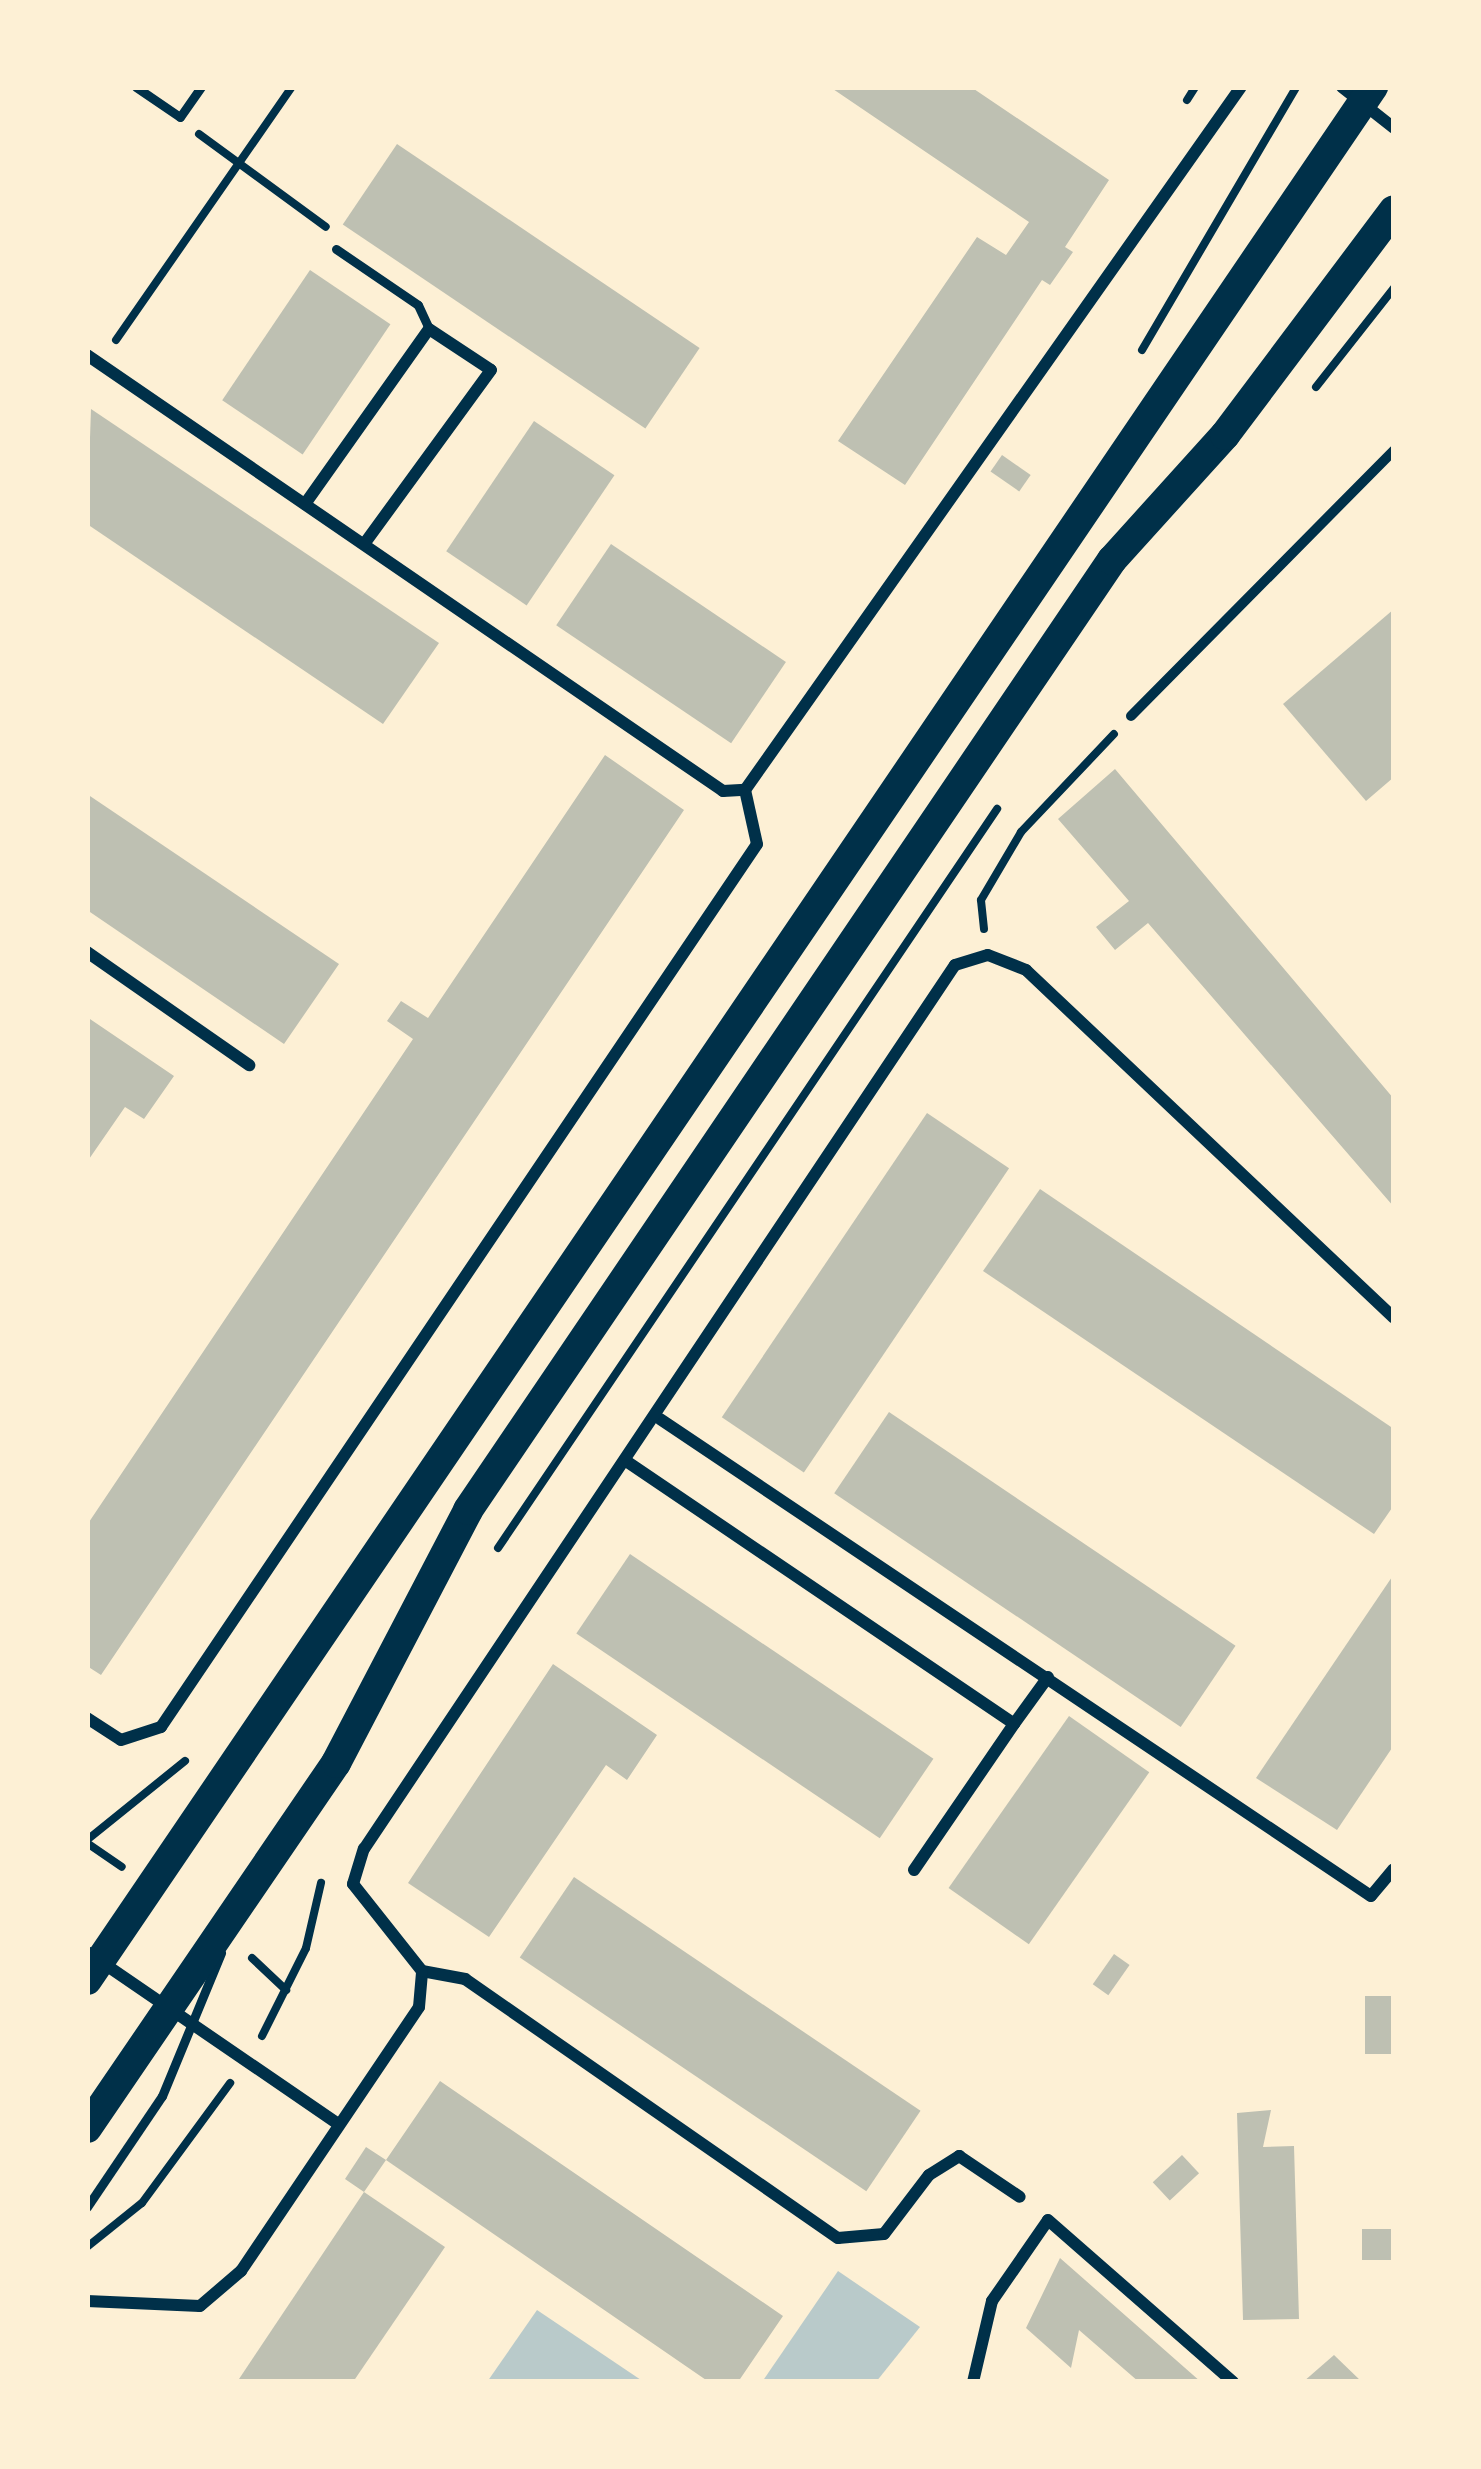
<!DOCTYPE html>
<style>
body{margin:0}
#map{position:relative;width:1481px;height:2469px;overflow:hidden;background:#fdf0d5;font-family:"Fira Sans",sans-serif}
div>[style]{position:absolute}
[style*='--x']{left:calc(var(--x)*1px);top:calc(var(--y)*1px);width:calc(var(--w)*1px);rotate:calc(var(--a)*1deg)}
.green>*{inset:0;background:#b9caca}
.building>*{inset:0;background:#bec0b2;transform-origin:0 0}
.path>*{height:8px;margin:-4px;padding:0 4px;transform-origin:4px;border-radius:4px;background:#003049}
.service>*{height:9px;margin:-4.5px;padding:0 4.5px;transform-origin:4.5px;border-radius:4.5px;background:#003049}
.pedestrian>*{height:10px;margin:-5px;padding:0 5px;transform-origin:5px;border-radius:5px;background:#003049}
.minor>*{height:12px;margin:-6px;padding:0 6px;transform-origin:6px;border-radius:6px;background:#003049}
.primary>*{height:30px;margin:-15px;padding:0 15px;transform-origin:15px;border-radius:15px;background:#003049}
span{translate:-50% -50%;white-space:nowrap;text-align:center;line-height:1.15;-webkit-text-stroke:12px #fdf0d5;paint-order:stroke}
.frame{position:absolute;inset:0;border:90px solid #fdf0d5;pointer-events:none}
</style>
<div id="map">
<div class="green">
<i style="clip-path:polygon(838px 2271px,920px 2327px,876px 2382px,762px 2382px)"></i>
<i style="clip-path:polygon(537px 2310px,644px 2382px,487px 2382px)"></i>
</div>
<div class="building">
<i style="clip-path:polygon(830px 87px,971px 87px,1109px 180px,1065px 247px,1073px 252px,1050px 285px,1042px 280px,905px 485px,838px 441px,977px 237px,1006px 255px,1029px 222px)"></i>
<i style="left:397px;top:144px;width:365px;height:97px;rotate:34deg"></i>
<i style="left:310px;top:270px;width:97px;height:157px;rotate:34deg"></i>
<i style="clip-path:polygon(91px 409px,439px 643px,383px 724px,87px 524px)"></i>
<i style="left:534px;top:421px;width:97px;height:157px;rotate:34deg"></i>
<i style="left:1002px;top:455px;width:35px;height:20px;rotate:35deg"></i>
<i style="left:611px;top:544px;width:211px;height:98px;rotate:34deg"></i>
<i style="clip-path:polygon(1394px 609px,1394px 777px,1366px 801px,1283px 704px)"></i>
<i style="clip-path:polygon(605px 755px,684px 810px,101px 1675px,87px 1666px,87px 1525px,413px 1039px,387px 1021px,401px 1001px,428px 1018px)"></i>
<i style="clip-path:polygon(1115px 769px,1394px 1099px,1394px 1207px,1148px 923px,1115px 950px,1096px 927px,1129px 901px,1058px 819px)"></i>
<i style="clip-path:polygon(87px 794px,339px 964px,284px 1044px,87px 910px)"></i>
<i style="clip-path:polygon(87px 1017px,174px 1076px,144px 1119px,125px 1107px,87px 1162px)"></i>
<i style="left:927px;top:1113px;width:99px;height:367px;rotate:34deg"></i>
<i style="clip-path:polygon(1040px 1189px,1394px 1429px,1394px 1505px,1374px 1534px,983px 1271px)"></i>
<i style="left:889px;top:1412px;width:418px;height:98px;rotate:34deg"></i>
<i style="left:630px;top:1554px;width:366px;height:96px;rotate:34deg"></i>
<i style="clip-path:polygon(1394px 1574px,1394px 1745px,1337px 1830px,1256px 1778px)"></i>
<i style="clip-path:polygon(553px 1664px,657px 1735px,627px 1780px,606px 1765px,489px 1937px,408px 1883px)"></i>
<i style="left:1069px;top:1716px;width:98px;height:210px;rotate:35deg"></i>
<i style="left:574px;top:1877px;width:418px;height:97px;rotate:34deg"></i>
<i style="left:1114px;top:1954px;width:19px;height:37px;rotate:35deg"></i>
<i style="left:1394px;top:1996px;width:58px;height:29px;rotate:90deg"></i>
<i style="clip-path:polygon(440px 2081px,783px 2316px,738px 2382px,709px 2382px,386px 2160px,364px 2192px,345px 2179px,366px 2147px,386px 2160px)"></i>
<i style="clip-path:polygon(1271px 2110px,1263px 2147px,1294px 2146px,1299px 2319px,1243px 2320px,1237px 2113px)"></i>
<i style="left:1182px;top:2155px;width:25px;height:40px;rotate:47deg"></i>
<i style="clip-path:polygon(364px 2192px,445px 2247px,353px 2382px,237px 2382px)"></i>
<i style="left:1362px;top:2229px;width:32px;height:31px"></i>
<i style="clip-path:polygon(1060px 2258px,1201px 2382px,1139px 2382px,1079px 2330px,1071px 2368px,1026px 2328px)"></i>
<i style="clip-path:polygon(1334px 2355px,1362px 2382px,1303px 2382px)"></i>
</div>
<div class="path">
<i style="--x:1187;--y:100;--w:15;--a:-58"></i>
<i style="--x:199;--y:134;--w:157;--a:36.2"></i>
<i style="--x:116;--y:340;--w:308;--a:-55.2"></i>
<i style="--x:1142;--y:350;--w:305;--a:-59.6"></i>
<i style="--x:1316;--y:387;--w:126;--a:-51.8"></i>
<i style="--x:984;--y:929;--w:29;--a:-96"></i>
<i style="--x:981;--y:900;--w:79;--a:-59.5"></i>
<i style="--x:1021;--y:832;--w:135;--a:-46.5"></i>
<i style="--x:498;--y:1548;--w:892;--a:-55.97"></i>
<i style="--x:87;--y:1840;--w:126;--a:-38.9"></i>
<i style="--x:87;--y:1843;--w:42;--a:34.4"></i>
<i style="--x:252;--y:1958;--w:47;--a:43.3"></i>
<i style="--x:262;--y:2036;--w:98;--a:-63.4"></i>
<i style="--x:306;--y:1948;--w:67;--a:-77"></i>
<i style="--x:87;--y:2247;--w:70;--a:-38.7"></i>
<i style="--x:142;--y:2203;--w:149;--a:-53.7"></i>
</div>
<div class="service">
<i style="--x:136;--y:87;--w:53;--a:34.3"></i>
<i style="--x:180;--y:117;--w:37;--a:-55"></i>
<i style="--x:336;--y:249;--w:99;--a:34.3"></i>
<i style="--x:418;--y:305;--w:26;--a:65"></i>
<i style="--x:87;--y:2207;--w:134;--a:-56"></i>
<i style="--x:162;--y:2096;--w:155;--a:-67.6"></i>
</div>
<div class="pedestrian">
<i style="--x:1131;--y:716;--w:374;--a:-45.3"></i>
</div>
<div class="minor">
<i style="--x:1342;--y:87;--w:66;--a:38.3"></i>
<i style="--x:87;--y:355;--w:771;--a:34.43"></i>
<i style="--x:723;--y:791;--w:22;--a:-3"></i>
<i style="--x:305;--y:504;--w:214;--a:-54.7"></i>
<i style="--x:429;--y:329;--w:74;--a:33.5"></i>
<i style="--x:491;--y:370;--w:215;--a:126.1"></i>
<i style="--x:745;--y:790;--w:860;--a:-54.8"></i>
<i style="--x:87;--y:952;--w:198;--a:34.9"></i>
<i style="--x:660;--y:1419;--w:856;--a:33.86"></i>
<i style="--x:1371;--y:1896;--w:35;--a:-50"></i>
<i style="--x:629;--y:1463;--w:465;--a:34.1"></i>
<i style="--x:1014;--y:1724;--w:58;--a:-54.1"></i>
<i style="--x:87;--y:1718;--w:40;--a:32.9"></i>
<i style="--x:121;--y:1740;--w:42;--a:-18"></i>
<i style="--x:161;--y:1727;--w:1065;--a:-55.98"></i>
<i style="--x:757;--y:844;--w:55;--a:-102.5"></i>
<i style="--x:914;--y:1870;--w:177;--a:-55.6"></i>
<i style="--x:87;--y:1952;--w:304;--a:34.4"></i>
<i style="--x:422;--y:1971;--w:44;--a:10.5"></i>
<i style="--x:465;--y:1979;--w:454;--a:34.8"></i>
<i style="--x:838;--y:2238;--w:46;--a:-5"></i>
<i style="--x:884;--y:2234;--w:74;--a:-52.7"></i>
<i style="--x:929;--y:2175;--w:36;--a:-32"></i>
<i style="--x:959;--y:2156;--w:73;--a:33.9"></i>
<i style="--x:87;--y:2301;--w:113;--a:2.5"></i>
<i style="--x:200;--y:2306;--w:54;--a:-40.5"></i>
<i style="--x:241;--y:2271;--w:318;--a:-56"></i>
<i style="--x:419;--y:2007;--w:36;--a:-85"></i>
<i style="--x:422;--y:1971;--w:111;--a:-128.4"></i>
<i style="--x:353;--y:1884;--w:37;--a:-73"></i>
<i style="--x:364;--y:1849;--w:1063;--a:-56.24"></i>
<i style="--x:955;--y:965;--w:34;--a:-17"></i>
<i style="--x:988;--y:955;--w:41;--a:21.5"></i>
<i style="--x:1026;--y:970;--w:506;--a:43.4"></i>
<i style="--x:973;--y:2382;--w:83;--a:-76.8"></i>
<i style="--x:992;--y:2301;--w:98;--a:-55.3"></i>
<i style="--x:1048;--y:2220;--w:246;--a:41.2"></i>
</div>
<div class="primary">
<i style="--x:87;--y:1980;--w:2289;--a:-55.81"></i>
<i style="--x:87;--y:2128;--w:442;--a:-55.7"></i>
<i style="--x:336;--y:1763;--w:285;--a:-62.4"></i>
<i style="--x:468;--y:1510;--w:1148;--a:-55.87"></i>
<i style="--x:1112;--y:560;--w:169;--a:-47.9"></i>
<i style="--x:1225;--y:435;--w:281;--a:-53.1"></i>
</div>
<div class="frame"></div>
</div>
